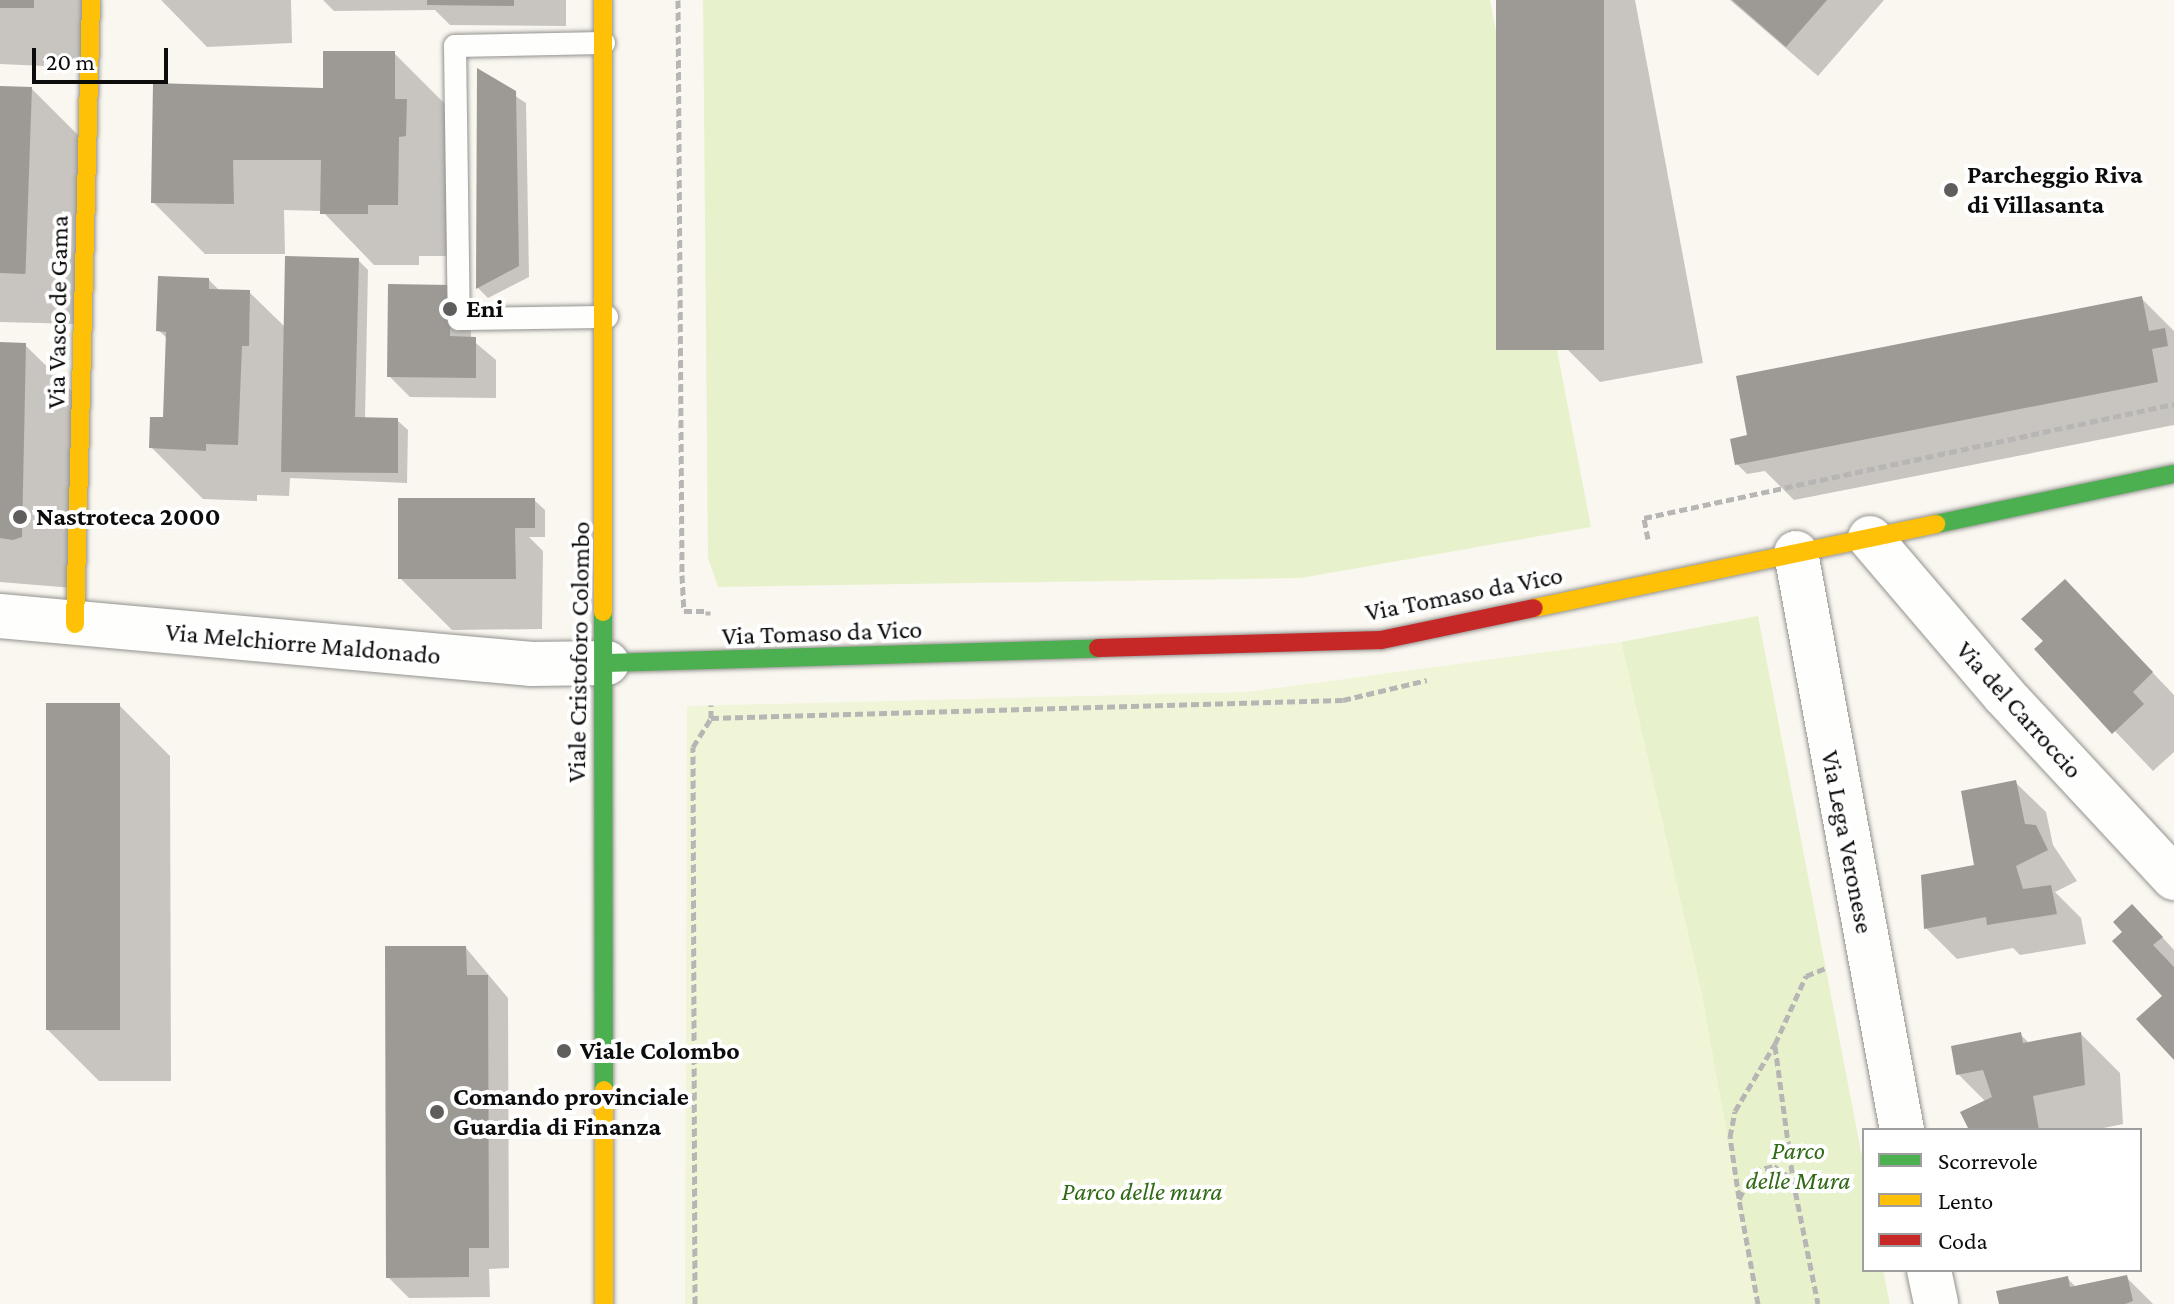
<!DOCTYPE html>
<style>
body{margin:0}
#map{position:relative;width:2174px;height:1304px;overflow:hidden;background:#faf7f0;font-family:"Crimson Pro",serif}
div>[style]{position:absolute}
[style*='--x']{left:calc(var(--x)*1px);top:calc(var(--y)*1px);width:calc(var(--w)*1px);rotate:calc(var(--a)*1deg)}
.green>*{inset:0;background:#e7f2cd}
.pitch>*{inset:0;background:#f0f5d8}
.shadow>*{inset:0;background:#0003}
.building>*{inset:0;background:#9d9a96;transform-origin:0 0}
.path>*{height:5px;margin-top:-2.5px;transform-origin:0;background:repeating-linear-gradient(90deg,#b7b6b5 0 8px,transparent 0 12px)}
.roads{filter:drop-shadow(0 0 2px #93928f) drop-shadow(0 0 2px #93928f)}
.lane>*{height:22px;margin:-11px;padding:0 11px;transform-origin:11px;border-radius:11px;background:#fefefd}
.street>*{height:44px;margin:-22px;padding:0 22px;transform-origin:22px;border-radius:22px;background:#fefefd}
.fast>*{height:18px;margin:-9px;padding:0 9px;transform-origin:9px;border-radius:9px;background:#4caf50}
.slow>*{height:18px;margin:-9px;padding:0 9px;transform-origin:9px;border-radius:9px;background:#ffc107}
.jam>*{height:18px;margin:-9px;padding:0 9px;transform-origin:9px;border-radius:9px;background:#c62828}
.dots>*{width:22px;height:22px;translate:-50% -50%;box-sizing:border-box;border:4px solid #fff;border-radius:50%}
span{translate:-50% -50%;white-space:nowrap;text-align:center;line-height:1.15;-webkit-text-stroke:8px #fff;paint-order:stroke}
.poi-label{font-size:26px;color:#0c0c0c;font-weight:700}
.left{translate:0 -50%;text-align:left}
.street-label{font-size:26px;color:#0c0c0c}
.park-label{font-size:26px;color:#316a16;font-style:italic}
.legend{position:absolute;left:1862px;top:1128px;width:280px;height:144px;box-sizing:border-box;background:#fff;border:2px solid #9e9e9e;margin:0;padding:10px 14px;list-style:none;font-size:24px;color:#0c0c0c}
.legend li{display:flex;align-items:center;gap:16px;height:40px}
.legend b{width:40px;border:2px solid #9e9e9e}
.scale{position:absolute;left:32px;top:48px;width:136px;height:36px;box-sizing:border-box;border:4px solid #0c0c0c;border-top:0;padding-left:10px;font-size:24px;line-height:28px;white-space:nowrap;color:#0c0c0c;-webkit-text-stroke:6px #fff;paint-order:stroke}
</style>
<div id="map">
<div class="green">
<i style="clip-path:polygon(703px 0,1490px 0,1591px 527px,1301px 578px,718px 587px,708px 558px)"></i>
<i style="clip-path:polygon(1758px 616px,1864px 1167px,1864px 1270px,1883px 1270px,1890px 1304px,1757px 1304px,1701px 991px,1621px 642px)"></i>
</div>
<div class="pitch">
<i style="clip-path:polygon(1621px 642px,1701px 991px,1757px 1304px,685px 1304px,687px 706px,1247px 692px)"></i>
</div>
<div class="shadow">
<i style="clip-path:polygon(0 0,85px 0,84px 59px,44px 59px,44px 66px,0 64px)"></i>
<i style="clip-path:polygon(161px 0,291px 0,292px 43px,207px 47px)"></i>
<i style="clip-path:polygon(323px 0,566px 0,566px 26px,450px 25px,435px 10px,334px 11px)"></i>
<i style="clip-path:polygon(1498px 0,1635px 0,1703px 363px,1600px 382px,1561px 343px)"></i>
<i style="clip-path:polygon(1730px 0,1884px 0,1818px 76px)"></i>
<i style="clip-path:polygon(394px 53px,446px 105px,449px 256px,419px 256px,419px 265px,374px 265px,322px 211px,284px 210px,285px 254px,205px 254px,153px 202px,325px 90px)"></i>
<i style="clip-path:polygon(479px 72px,526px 103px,529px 277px,488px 298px,478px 288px)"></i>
<i style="clip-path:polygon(0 88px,31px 88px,83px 140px,79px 324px,0 322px)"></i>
<i style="clip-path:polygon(358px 260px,368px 270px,365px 419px,397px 420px,408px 430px,407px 483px,290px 478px,289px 496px,257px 495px,257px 501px,203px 499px,151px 447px,165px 419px,168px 339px,158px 330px,209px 280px,220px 291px,249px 292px,286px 328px)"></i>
<i style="clip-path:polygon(450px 287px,471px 308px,471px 339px,496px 360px,496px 398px,410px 397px,389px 376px)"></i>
<i style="clip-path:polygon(2141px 298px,2174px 331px,2174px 425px,1794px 500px,1765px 471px,1747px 474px,1737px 464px)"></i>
<i style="clip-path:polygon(0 344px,25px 345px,77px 396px,73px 588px,0 582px)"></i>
<i style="clip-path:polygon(534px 500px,545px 510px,545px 537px,529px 537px,543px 551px,542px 629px,452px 630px,400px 578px)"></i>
<i style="clip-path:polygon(2065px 581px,2174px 695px,2174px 752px,2153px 771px,2037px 649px,2046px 641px)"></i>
<i style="clip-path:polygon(119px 705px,170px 756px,171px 1081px,99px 1081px,48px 1030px)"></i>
<i style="clip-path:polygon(2015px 782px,2046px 812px,2053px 845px,2077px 881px,2055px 892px,2081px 918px,2086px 944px,2020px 955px,2013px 948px,1957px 959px,1926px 928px,1976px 867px)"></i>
<i style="clip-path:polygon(2153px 927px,2174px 950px,2174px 1057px,2165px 996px,2115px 941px)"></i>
<i style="clip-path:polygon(466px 948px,508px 998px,509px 1268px,489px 1269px,490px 1297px,409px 1298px,388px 1277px)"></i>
<i style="clip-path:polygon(2081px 1034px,2120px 1073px,2123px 1124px,2094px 1130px,1972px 1130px,1986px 1102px,1958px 1074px,2021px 1035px,2030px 1044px)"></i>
<i style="clip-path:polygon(2067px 1278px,2077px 1288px,2127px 1278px,2153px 1304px,2001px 1304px)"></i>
</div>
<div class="building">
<i style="left:0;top:0;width:34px;height:8px"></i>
<i style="clip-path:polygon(427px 0,514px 0,514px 6px,427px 5px)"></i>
<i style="left:1496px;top:0;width:108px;height:350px"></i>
<i style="clip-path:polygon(1732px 0,1827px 0,1786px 47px)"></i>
<i style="clip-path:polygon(323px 51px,395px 51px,395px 99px,407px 99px,406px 136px,399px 137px,398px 205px,368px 205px,368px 214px,320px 214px,321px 160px,233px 160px,234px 204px,151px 203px,153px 83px,323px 88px)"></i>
<i style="clip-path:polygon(477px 68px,516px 91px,519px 266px,476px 289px)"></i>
<i style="left:0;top:86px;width:32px;height:187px;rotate:2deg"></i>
<i style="clip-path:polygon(285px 256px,359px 258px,355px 417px,398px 418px,398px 473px,281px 472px)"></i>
<i style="clip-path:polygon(158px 276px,209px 278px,209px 289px,250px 290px,249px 346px,242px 346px,238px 445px,206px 444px,206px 451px,149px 448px,150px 417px,163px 417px,166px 332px,156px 331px)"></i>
<i style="clip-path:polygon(388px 284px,451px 285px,450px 336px,476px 337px,476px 378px,387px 377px)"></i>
<i style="clip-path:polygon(2142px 296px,2149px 331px,2165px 328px,2168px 346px,2152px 349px,2158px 382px,1735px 465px,1730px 439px,1747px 435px,1736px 376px)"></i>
<i style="clip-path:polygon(0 342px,26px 343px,22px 537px,13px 540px,0 538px)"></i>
<i style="clip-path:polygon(398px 498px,535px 498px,535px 528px,515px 528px,516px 579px,398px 579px)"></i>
<i style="clip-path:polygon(2065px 579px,2153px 672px,2133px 692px,2144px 704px,2112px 734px,2034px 649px,2043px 641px,2021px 619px)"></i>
<i style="left:46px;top:703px;width:74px;height:327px"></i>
<i style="clip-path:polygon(2016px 780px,2025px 824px,2036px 825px,2048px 850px,2016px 866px,2023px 889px,2051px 885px,2057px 914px,1987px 925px,1986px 917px,1924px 929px,1921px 875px,1974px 865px,1961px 791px)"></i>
<i style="clip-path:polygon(2132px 904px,2163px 937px,2153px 945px,2174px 967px,2174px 1060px,2136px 1019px,2162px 996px,2112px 941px,2122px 932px,2113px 922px)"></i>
<i style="clip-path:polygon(385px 946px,466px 946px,467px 975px,488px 975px,489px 1248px,469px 1248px,469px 1277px,386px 1278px)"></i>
<i style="clip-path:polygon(2021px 1032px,2023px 1043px,2081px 1032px,2085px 1085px,2033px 1096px,2039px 1130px,1969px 1130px,1960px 1112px,1992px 1097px,1983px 1070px,1956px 1075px,1951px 1046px)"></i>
<i style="clip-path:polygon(2127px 1275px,2133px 1301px,2125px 1304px,1999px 1304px,1996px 1291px,2068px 1276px,2070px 1287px)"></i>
</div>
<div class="path">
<i style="--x:678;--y:0;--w:575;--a:89.6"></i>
<i style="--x:682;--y:575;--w:36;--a:87"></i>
<i style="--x:684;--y:611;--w:24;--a:0"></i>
<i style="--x:708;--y:611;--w:4;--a:90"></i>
<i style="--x:1648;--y:539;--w:21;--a:-101"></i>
<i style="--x:1644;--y:518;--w:542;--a:-12.14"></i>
<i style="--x:711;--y:718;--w:632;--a:-1.63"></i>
<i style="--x:1343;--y:700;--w:86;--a:-13.4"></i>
<i style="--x:1775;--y:1046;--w:134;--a:82.3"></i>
<i style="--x:1739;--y:1198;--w:62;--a:-98.4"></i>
<i style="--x:1730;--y:1137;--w:26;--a:-79"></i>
<i style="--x:1735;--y:1111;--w:78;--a:-59.2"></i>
<i style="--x:1775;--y:1044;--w:75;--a:-65.5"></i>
<i style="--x:1806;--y:976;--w:22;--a:-22"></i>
<i style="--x:695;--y:1304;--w:557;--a:-90.21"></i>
<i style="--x:693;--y:747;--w:34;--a:-58"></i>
<i style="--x:711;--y:718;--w:13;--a:-90"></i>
<i style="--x:1758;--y:1304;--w:107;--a:-100.3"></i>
<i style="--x:1739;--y:1199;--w:31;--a:-63"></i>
<i style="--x:1753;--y:1171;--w:22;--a:-13"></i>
<i style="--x:1774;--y:1166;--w:24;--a:36"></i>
<i style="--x:1793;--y:1180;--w:126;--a:78.6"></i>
</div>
<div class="roads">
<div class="lane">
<i style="--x:604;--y:43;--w:149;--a:178.8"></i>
<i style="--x:455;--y:46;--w:273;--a:89.2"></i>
<i style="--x:459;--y:319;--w:148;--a:-0.8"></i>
</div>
<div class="street">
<i style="--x:1870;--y:538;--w:206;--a:49.5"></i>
<i style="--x:2004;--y:695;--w:250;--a:47.1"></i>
<i style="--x:1796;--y:553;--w:587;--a:79.59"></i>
<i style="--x:0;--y:616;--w:534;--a:5.16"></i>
<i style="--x:532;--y:664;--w:75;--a:-0.8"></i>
<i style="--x:1929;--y:1270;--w:35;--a:78"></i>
</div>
<div class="fast">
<i style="--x:1936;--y:524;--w:243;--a:-11.9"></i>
<i style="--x:603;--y:612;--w:478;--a:89.9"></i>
<i style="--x:607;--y:663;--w:491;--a:-1.7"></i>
</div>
<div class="slow">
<i style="--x:603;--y:0;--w:612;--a:90"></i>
<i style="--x:1534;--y:608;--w:411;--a:-11.8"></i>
<i style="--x:75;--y:624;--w:624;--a:-88.53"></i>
<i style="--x:604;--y:1090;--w:214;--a:90"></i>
</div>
<div class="jam">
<i style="--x:1098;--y:648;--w:283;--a:-1.6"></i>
<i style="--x:1381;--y:640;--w:156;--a:-11.8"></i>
</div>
</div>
<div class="dots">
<i style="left:1951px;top:190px;background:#5f5e5c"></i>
<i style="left:450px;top:309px;background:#5f5e5c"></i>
<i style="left:20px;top:517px;background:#5f5e5c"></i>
<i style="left:564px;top:1051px;background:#5f5e5c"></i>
<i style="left:437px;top:1112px;background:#5f5e5c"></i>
</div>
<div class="poi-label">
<span class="left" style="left:1967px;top:190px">Parcheggio Riva<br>di Villasanta</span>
<span class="left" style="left:466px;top:309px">Eni</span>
<span class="left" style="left:36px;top:517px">Nastroteca 2000</span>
<span class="left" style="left:580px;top:1051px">Viale Colombo</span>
<span class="left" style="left:453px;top:1112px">Comando provinciale<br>Guardia di Finanza</span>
</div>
<div class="street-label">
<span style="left:58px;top:312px;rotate:-89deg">Via Vasco de Gama</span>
<span style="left:1464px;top:594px;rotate:-11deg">Via Tomaso da Vico</span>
<span style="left:822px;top:633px;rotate:-2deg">Via Tomaso da Vico</span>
<span style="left:303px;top:644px;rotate:5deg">Via Melchiorre Maldonado</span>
<span style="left:579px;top:652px;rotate:-89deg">Viale Cristoforo Colombo</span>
<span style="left:2019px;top:710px;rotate:48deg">Via del Carroccio</span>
<span style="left:1847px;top:842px;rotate:79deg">Via Lega Veronese</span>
</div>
<div class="park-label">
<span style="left:1798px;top:1166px">Parco<br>delle Mura</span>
<span style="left:1142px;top:1192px">Parco delle mura</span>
</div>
<ul class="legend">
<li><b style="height:10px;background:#4caf50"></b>Scorrevole</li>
<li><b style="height:10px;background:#ffc107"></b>Lento</li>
<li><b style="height:10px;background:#c62828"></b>Coda</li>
</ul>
<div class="scale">20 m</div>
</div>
